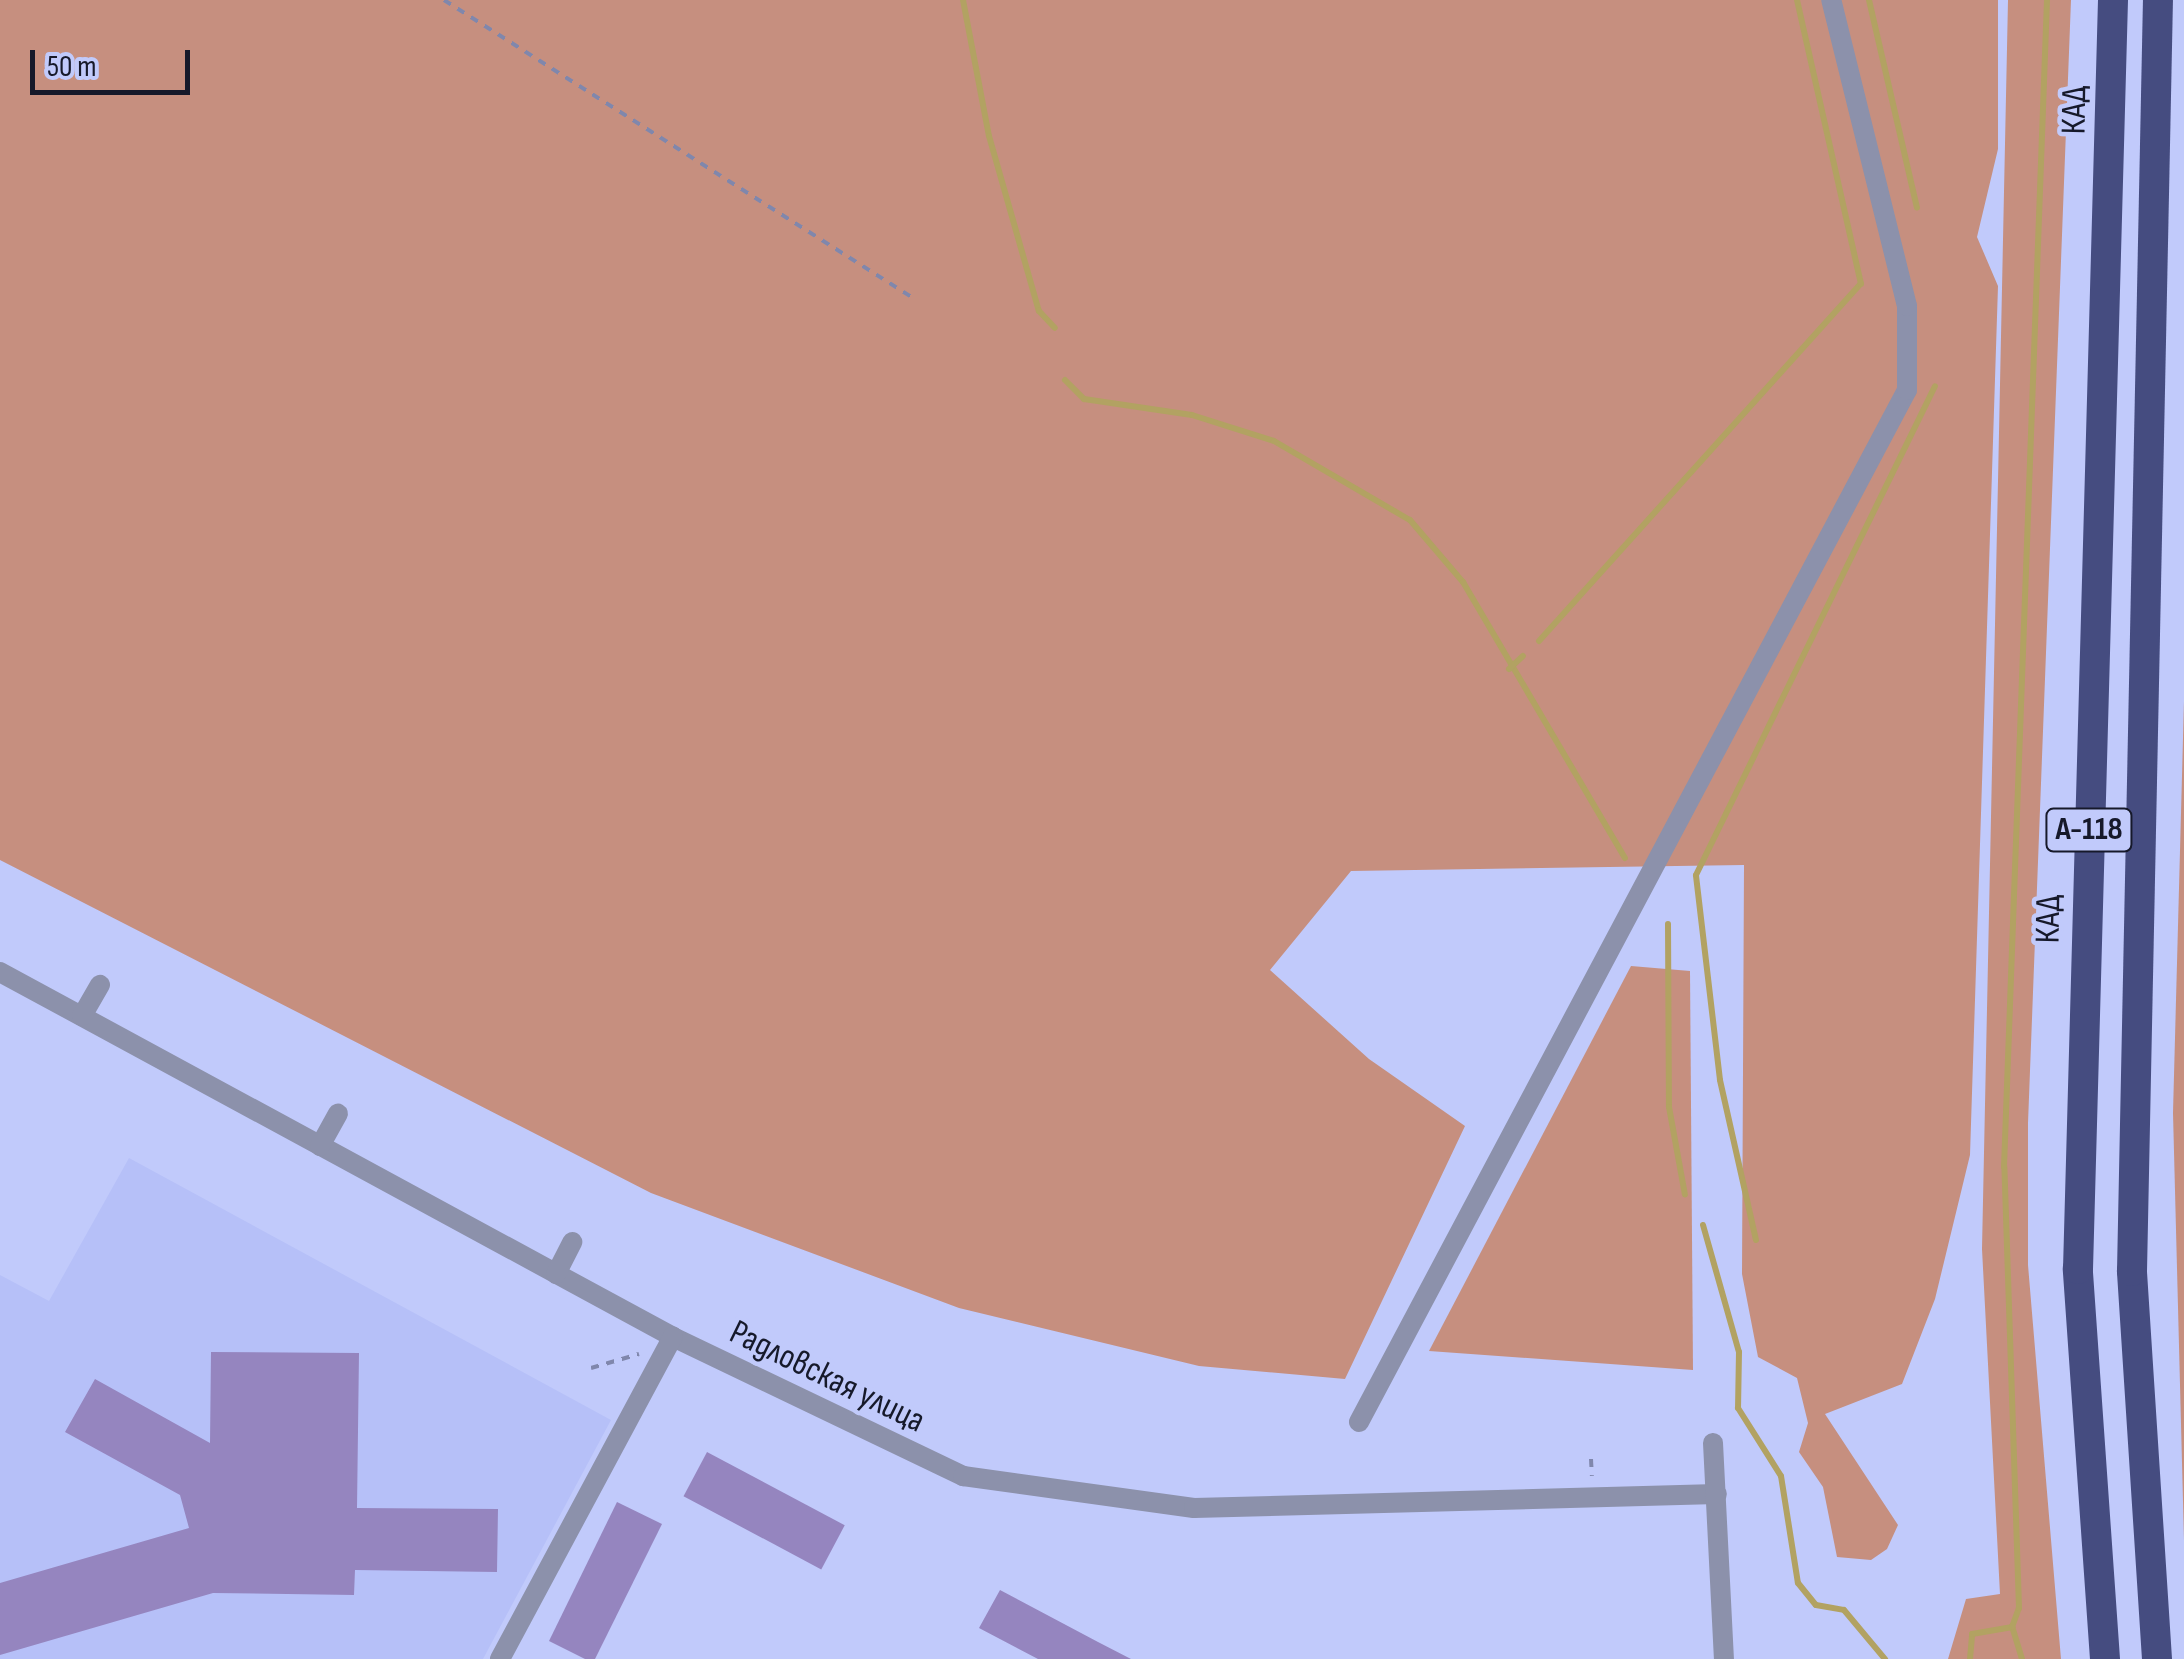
<!DOCTYPE html>
<meta charset="utf-8">
<style>
body{margin:0}
#map{position:relative;width:2184px;height:1659px;overflow:hidden;background:#c1cafb;font-family:"Sofia Sans Condensed",sans-serif}
div>[style]{position:absolute}
[style*='--x']{left:calc(var(--x)*1px);top:calc(var(--y)*1px);width:calc(var(--w)*1px);rotate:calc(var(--a)*1deg)}
.built>*{inset:0;background:#b6c0f8}
.green>*{inset:0;background:#c68f7f}
.stream>*{height:6px;margin:-3px;padding:0 3px;transform-origin:3px;border-radius:3px;background:#b2a262}
.building>*{inset:0;background:#9585bf;transform-origin:0 0}
.path>*{height:4px;margin-top:-2px;transform-origin:0;background:repeating-linear-gradient(90deg,#8087ac 0 8px,transparent 0 16px)}
.minor>*{height:20px;margin:-10px;padding:0 10px;transform-origin:10px;border-radius:10px;background:#8c91ab}
.highway>*{height:30px;margin:-15px;padding:0 15px;transform-origin:15px;border-radius:15px;background:#454c80}
span{translate:-50% -50%;white-space:nowrap;text-align:center;line-height:1.15;-webkit-text-stroke:9px #c1cafb;paint-order:stroke}
.shield-label span{padding:2px 8px;background:#c1cafb;border:2px solid;border-radius:8px;-webkit-text-stroke-width:0}
.shield-label{font-size:32px;color:#16192a;font-weight:700}
.street-label{font-size:35px;color:#16192a}
.scale{position:absolute;left:30px;top:50px;width:160px;height:45px;box-sizing:border-box;border:5px solid #16192a;border-top:0;padding-left:12px;font-size:30px;line-height:35px;white-space:nowrap;color:#16192a;-webkit-text-stroke:8px #c1cafb;paint-order:stroke}
</style>
<div id="map">
<div class="built">
<i style="clip-path:polygon(129px 1158px,611px 1420px,483px 1659px,0 1659px,0 1275px,49px 1301px)"></i>
</div>
<div class="green">
<i style="clip-path:polygon(0 0,1998px 0,1998px 149px,1977px 237px,1998px 286px,1970px 1155px,1935px 1299px,1902px 1384px,1825px 1414px,1898px 1525px,1887px 1549px,1871px 1560px,1837px 1557px,1823px 1487px,1799px 1452px,1808px 1423px,1797px 1378px,1758px 1357px,1742px 1274px,1744px 865px,1351px 871px,1270px 970px,1369px 1059px,1465px 1126px,1345px 1379px,1199px 1366px,959px 1308px,651px 1193px,0 860px)"></i>
<i style="clip-path:polygon(2008px 0,2071px 0,2028px 1123px,2028px 1265px,2061px 1659px,1948px 1659px,1966px 1599px,2000px 1594px,1982px 1249px)"></i>
<i style="clip-path:polygon(2184px 701px,2184px 1540px,2173px 1113px)"></i>
<i style="clip-path:polygon(1631px 966px,1690px 971px,1693px 1370px,1429px 1351px)"></i>
</div>
<div class="stream">
<i style="--x:963;--y:0;--w:138;--a:79.2"></i>
<i style="--x:989;--y:136;--w:182;--a:74.1"></i>
<i style="--x:1039;--y:311;--w:23;--a:47"></i>
<i style="--x:1869;--y:0;--w:213;--a:77"></i>
<i style="--x:1065;--y:380;--w:27;--a:45"></i>
<i style="--x:1084;--y:399;--w:109;--a:8.4"></i>
<i style="--x:1192;--y:415;--w:86;--a:17.6"></i>
<i style="--x:1274;--y:441;--w:157;--a:30.2"></i>
<i style="--x:1410;--y:520;--w:82;--a:49.5"></i>
<i style="--x:1463;--y:582;--w:320;--a:59.6"></i>
<i style="--x:1539;--y:641;--w:481;--a:-48"></i>
<i style="--x:1861;--y:284;--w:291;--a:-102.7"></i>
<i style="--x:1509;--y:669;--w:19;--a:-43"></i>
<i style="--x:1668;--y:924;--w:183;--a:89.7"></i>
<i style="--x:1669;--y:1107;--w:89;--a:79.7"></i>
<i style="--x:1703;--y:1225;--w:132;--a:74.2"></i>
<i style="--x:1739;--y:1352;--w:56;--a:91"></i>
<i style="--x:1738;--y:1408;--w:80;--a:57.7"></i>
<i style="--x:1781;--y:1476;--w:108;--a:81"></i>
<i style="--x:1798;--y:1583;--w:28;--a:51"></i>
<i style="--x:1816;--y:1605;--w:28;--a:10"></i>
<i style="--x:1844;--y:1610;--w:64;--a:50.1"></i>
<i style="--x:1756;--y:1240;--w:164;--a:-102.7"></i>
<i style="--x:1720;--y:1080;--w:206;--a:-96.7"></i>
<i style="--x:1696;--y:875;--w:544;--a:-63.95"></i>
<i style="--x:1970;--y:1659;--w:25;--a:-85"></i>
<i style="--x:1972;--y:1634;--w:41;--a:-9.9"></i>
<i style="--x:2022;--y:1659;--w:34;--a:-107"></i>
<i style="--x:2012;--y:1627;--w:20;--a:-70"></i>
<i style="--x:2019;--y:1608;--w:441;--a:-91.9"></i>
<i style="--x:2004;--y:1167;--w:1168;--a:-87.89"></i>
</div>
<div class="building">
<i style="clip-path:polygon(211px 1352px,359px 1353px,357px 1508px,498px 1509px,497px 1572px,355px 1570px,354px 1595px,213px 1593px,0 1655px,0 1583px,189px 1528px,180px 1495px,65px 1432px,95px 1379px,210px 1443px)"></i>
<i style="left:707px;top:1452px;width:156px;height:50px;rotate:28deg"></i>
<i style="clip-path:polygon(617px 1502px,662px 1524px,595px 1659px,585px 1659px,549px 1641px)"></i>
<i style="clip-path:polygon(1000px 1590px,1098px 1642px,1131px 1659px,1038px 1659px,979px 1628px)"></i>
</div>
<div class="path">
<i style="--x:444;--y:0;--w:556;--a:32.43"></i>
<i style="--x:591;--y:1368;--w:50;--a:-16.3"></i>
<i style="--x:1591;--y:1459;--w:17;--a:87"></i>
</div>
<div class="minor">
<i style="--x:0;--y:972;--w:766;--a:28.47"></i>
<i style="--x:673;--y:1337;--w:322;--a:25.6"></i>
<i style="--x:963;--y:1476;--w:233;--a:7.9"></i>
<i style="--x:1194;--y:1508;--w:523;--a:-1.53"></i>
<i style="--x:82;--y:1016;--w:36;--a:-60"></i>
<i style="--x:320;--y:1146;--w:37;--a:-61"></i>
<i style="--x:556;--y:1274;--w:36;--a:-63"></i>
<i style="--x:1359;--y:1422;--w:1168;--a:-62.03"></i>
<i style="--x:1907;--y:390;--w:84;--a:-90"></i>
<i style="--x:1907;--y:306;--w:315;--a:-103.9"></i>
<i style="--x:1713;--y:1443;--w:216;--a:87.1"></i>
<i style="--x:500;--y:1659;--w:366;--a:-61.8"></i>
</div>
<div class="highway">
<i style="--x:2105;--y:1659;--w:391;--a:-94"></i>
<i style="--x:2078;--y:1269;--w:1269;--a:-88.42"></i>
<i style="--x:2157;--y:1659;--w:389;--a:-93.7"></i>
<i style="--x:2132;--y:1271;--w:1271;--a:-88.83"></i>
</div>
<div class="shield-label">
<span style="left:2089px;top:830px">А-118</span>
</div>
<div class="street-label">
<span style="left:2075px;top:110px;rotate:-89deg">КАД</span>
<span style="left:2049px;top:919px;rotate:-89deg">КАД</span>
<span style="left:827px;top:1377px;rotate:26deg">Радловская улица</span>
</div>
<div class="scale">50 m</div>
</div>
